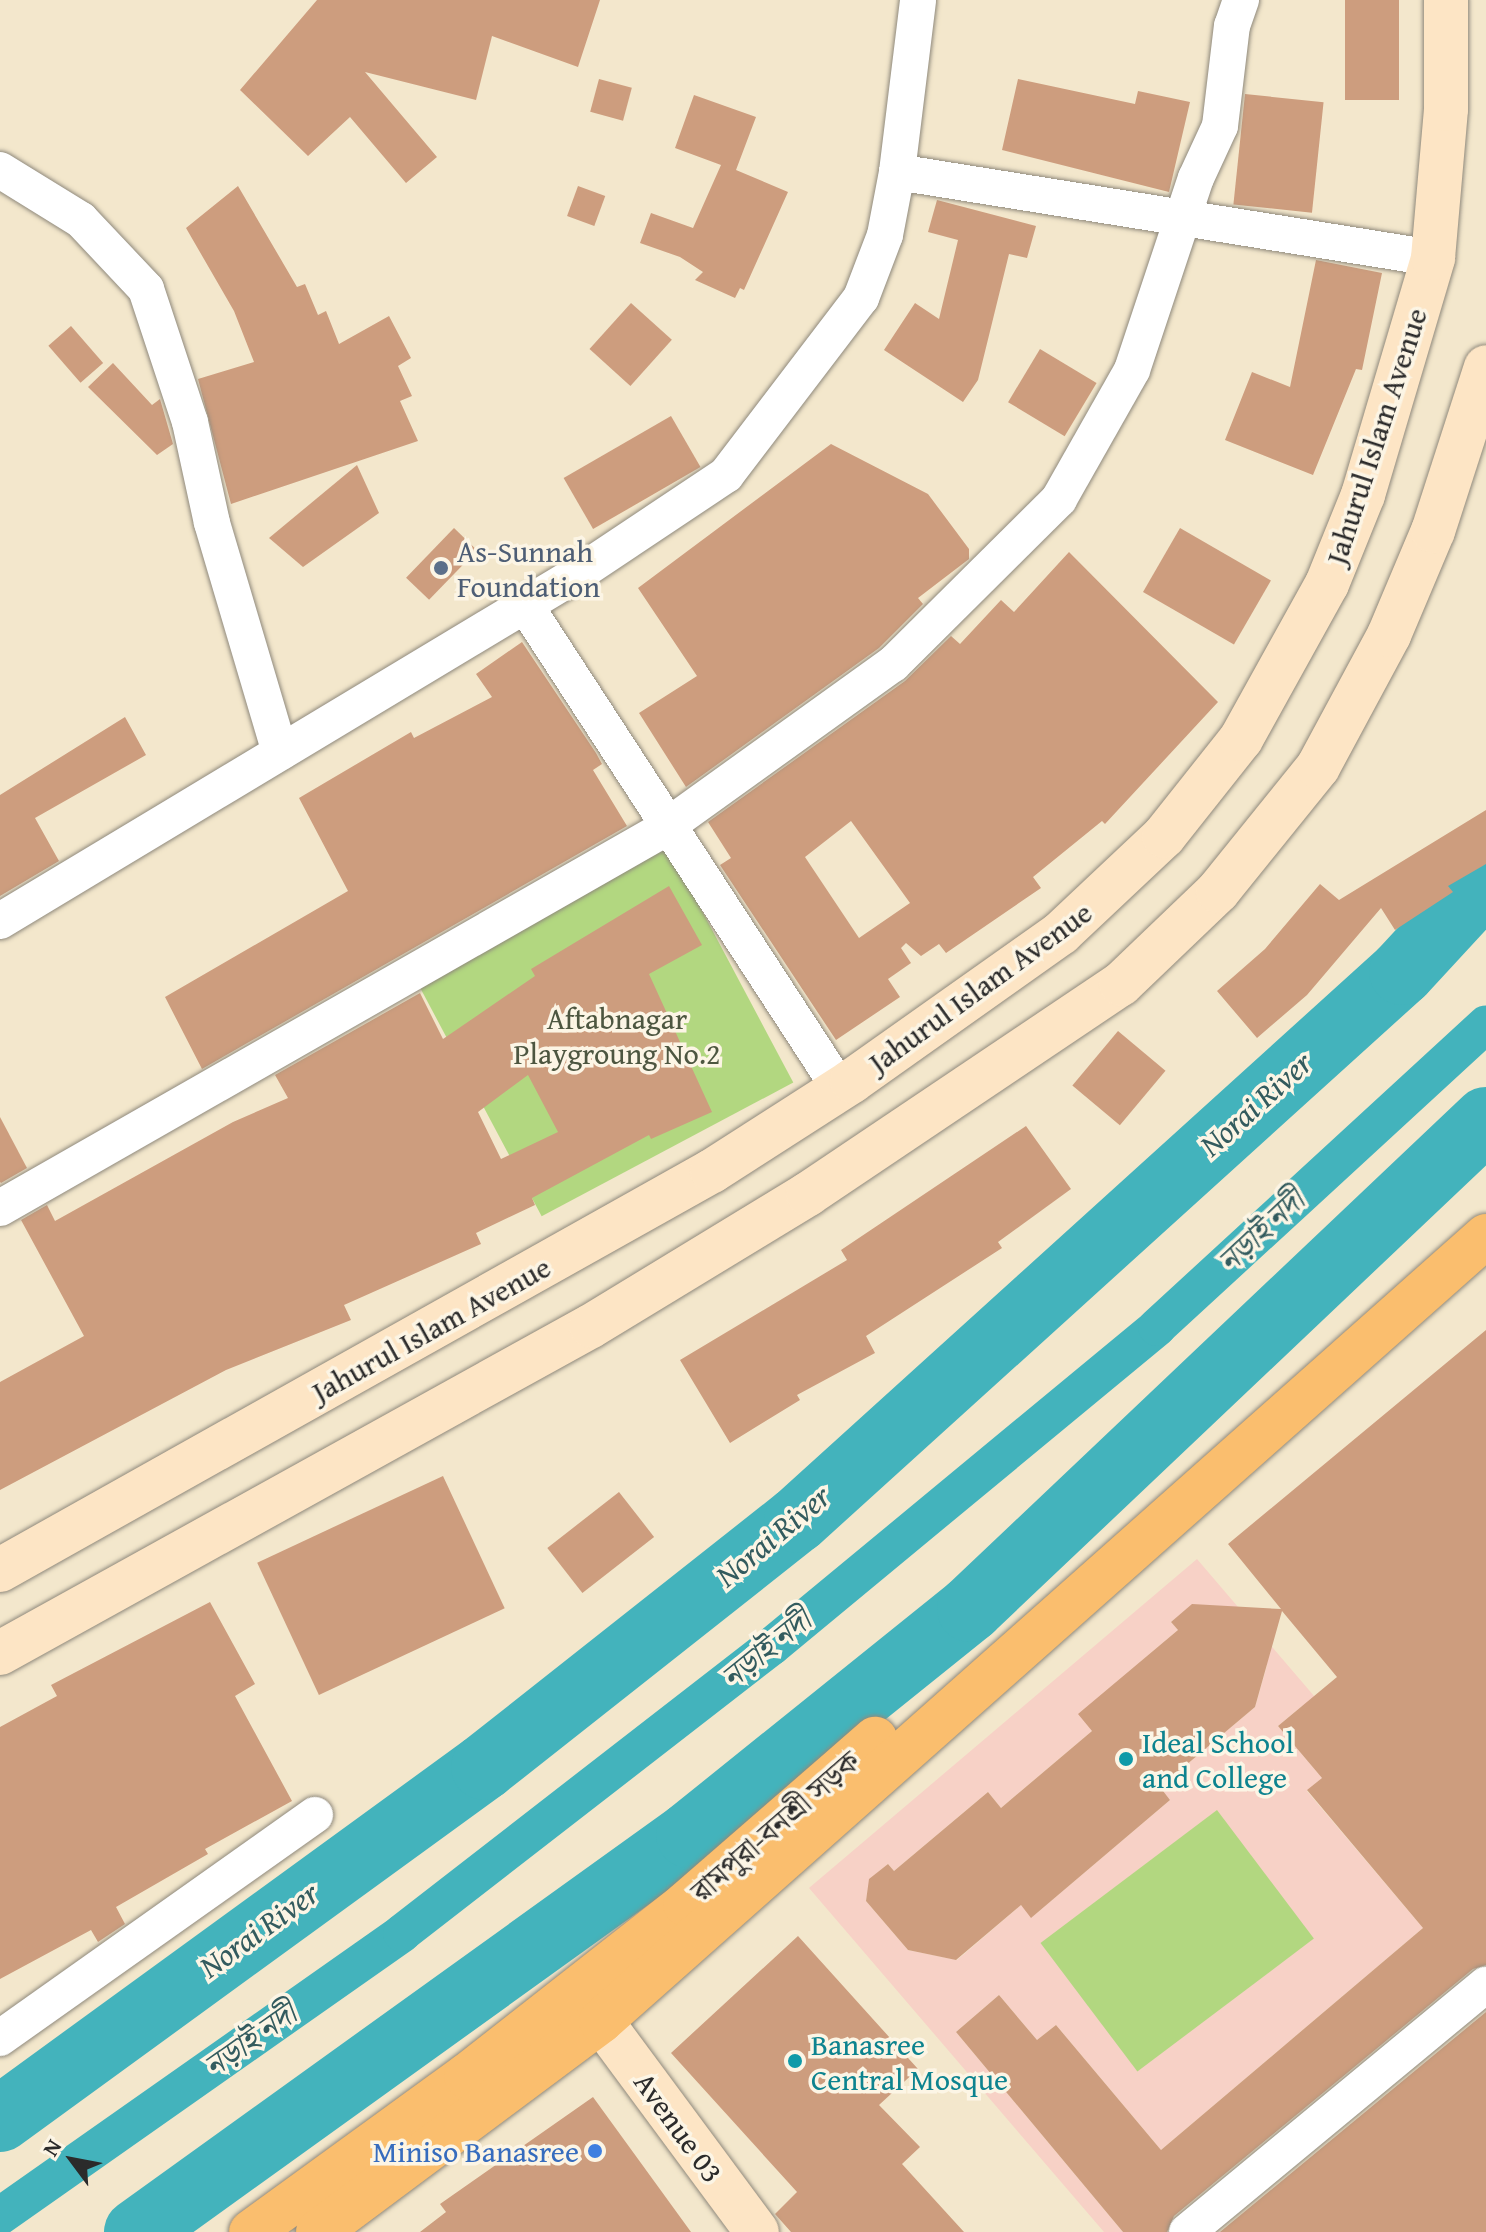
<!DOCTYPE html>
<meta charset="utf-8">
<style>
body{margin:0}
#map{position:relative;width:1486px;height:2232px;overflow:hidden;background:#f3e7cc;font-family:"Gentium Book Plus","Noto Serif Bengali",serif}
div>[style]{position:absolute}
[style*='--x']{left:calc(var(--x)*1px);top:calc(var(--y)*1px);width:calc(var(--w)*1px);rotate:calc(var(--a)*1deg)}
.built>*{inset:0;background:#f7d1c6}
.green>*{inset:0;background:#b2d780;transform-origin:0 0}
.canal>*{height:38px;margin:-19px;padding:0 19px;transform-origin:19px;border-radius:19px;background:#43b3bc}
.river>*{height:66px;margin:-33px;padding:0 33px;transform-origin:33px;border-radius:33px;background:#43b3bc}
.building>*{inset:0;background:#cd9d7e;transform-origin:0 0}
.roads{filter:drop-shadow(0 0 2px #8f897c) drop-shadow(0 0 2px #8f897c)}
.street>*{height:36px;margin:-18px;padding:0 18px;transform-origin:18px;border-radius:18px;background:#fff}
.secondary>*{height:44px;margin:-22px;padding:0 22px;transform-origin:22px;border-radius:22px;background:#fde5c5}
.primary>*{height:44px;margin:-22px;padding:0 22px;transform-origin:22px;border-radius:22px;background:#fabe6e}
.dots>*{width:22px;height:22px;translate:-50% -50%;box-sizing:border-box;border:4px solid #fcf5e5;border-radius:50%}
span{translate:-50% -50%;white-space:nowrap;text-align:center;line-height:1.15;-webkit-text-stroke:7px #fcf5e5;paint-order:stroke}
.street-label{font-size:30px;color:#2b2b2b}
.service-label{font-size:30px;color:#4e5e75}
.left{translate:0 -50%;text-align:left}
.park-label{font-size:30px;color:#4d5640}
.culture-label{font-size:30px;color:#0d838f}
.shop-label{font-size:30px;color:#366cbe}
.right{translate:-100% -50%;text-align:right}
.water-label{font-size:32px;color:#335b5e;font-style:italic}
.north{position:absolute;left:32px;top:2120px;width:80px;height:80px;-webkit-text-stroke:6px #fcf5e5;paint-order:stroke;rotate:302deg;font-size:22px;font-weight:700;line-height:32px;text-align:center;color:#2b2b2b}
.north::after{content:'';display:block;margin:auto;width:28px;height:36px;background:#2b2b2b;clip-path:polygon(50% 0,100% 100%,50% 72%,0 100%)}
</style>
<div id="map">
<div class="built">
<i style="clip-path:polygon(evenodd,1197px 1559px,1486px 1897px,1302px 1706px,1278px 1726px,1322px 1778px,1307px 1791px,1423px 1928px,1161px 2150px,1056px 2025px,1037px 2040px,999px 1995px,956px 2032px,1123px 2232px,1104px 2232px,809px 1888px,1197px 1559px,1192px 1605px,1218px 1606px,1267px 1665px,1255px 1707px,1160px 1787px,1170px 1800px,1032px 1917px,1021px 1905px,957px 1960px,908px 1950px,866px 1901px,870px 1879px,888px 1864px,894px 1871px,988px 1792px,1001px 1808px,1092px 1731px,1079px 1714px,1178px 1630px,1171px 1622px,1192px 1605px)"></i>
</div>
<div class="green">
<i style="left:667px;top:845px;width:269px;height:285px;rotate:62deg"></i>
<i style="left:1217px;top:1810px;width:161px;height:221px;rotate:53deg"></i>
</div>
<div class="canal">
<i style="--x:0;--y:2216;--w:492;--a:-35.1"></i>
<i style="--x:402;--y:1933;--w:468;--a:-37.8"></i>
<i style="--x:772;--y:1646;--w:500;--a:-39.6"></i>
<i style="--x:1157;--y:1327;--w:447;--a:-42.6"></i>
</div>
<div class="river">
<i style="--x:0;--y:2119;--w:598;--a:-36.03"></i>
<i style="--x:484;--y:1767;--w:399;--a:-38.3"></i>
<i style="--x:797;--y:1520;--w:816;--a:-42.17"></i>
<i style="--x:1402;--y:972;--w:124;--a:-47.3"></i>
<i style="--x:137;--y:2232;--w:680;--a:-35.72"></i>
<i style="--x:689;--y:1835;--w:361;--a:-38.8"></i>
<i style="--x:970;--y:1609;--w:711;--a:-43.46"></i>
</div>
<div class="building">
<i style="clip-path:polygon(317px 0,600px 0,578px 67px,492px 36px,476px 100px,365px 72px,437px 157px,406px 183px,350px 117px,308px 156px,240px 90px)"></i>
<i style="left:1345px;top:0;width:54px;height:100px"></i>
<i style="left:599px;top:79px;width:34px;height:34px;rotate:15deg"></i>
<i style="clip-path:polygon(1018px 79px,1135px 104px,1138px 91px,1190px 102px,1169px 192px,1002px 150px)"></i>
<i style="left:1245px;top:94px;width:79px;height:111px;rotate:6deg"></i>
<i style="clip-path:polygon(694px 95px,756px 117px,736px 170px,788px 192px,744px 290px,740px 288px,735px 298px,695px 280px,703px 272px,680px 257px,640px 243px,651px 213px,693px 228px,721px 165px,675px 148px)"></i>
<i style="clip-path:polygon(238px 186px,297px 287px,305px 284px,318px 315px,326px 311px,339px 344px,389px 316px,411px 358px,398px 366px,412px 396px,400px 401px,418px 441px,231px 504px,198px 379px,254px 362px,234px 311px,186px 228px)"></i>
<i style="left:578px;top:186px;width:29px;height:32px;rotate:20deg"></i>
<i style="clip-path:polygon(937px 200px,1036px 226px,1027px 258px,1009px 254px,978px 380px,963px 402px,884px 350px,915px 303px,939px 319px,958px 240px,928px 232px)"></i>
<i style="clip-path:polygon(1316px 260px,1382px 273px,1362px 370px,1356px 369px,1313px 475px,1225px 440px,1252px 372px,1290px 387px)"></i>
<i style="left:631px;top:303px;width:55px;height:62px;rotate:42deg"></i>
<i style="left:71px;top:326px;width:49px;height:30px;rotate:49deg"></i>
<i style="left:1040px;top:349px;width:66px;height:62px;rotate:31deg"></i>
<i style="clip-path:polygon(113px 363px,152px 405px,160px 399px,173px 444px,157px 455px,88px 387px)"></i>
<i style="left:671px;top:416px;width:59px;height:124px;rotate:60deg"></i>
<i style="clip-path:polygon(831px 444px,928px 494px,969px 549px,969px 559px,918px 598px,923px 604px,879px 648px,686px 787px,639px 713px,697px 676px,638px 588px)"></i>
<i style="clip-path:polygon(357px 465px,379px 513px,303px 567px,269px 538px)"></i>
<i style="left:454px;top:528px;width:32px;height:69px;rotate:44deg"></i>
<i style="left:1180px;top:528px;width:105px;height:74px;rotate:30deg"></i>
<i style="clip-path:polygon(evenodd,1069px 552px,1218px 702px,1105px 824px,1102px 821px,1033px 877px,1041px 888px,946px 953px,939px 944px,921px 956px,906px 943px,901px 948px,911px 963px,888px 979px,900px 997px,836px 1040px,720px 865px,731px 858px,708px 822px,905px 681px,951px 636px,960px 644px,1001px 600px,1014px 612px,1069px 552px,851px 821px,910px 903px,859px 938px,805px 857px,851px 821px)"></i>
<i style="clip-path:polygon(522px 642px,596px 753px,602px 764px,593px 770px,627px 826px,202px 1069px,165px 997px,348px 891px,299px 798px,411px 732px,414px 738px,492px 697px,476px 674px)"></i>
<i style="clip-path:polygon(125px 717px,146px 755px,35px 818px,59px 861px,0 896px,0 795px)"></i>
<i style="clip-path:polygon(1486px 810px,1486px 864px,1448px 886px,1453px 892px,1395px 930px,1381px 908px,1307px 995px,1257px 1038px,1217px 991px,1265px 949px,1320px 884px,1339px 900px)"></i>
<i style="clip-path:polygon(evenodd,669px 886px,702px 945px,649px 974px,712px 1112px,651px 1139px,649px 1135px,532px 1198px,535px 1205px,476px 1233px,481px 1244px,344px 1305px,351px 1320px,226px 1370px,0 1490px,0 1382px,84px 1336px,21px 1220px,47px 1205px,55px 1221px,233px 1122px,288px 1098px,275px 1075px,420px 993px,443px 1039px,535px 976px,531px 969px,669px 886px,528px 1075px,558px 1132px,501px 1159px,478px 1112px,528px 1075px)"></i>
<i style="left:1118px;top:1031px;width:62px;height:71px;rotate:40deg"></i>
<i style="clip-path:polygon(0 1117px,27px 1168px,1px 1183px,0 1182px)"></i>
<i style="clip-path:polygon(1026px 1126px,1071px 1189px,998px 1242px,1002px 1248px,866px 1336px,875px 1353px,797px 1395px,800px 1400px,730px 1443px,680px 1360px,847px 1260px,841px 1250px)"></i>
<i style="clip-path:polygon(1486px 1330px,1486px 1965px,1473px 1969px,1174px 2216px,1167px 2232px,1123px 2232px,956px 2032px,999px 1995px,1037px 2040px,1056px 2025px,1161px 2150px,1423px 1928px,1307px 1790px,1322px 1778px,1278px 1726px,1337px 1677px,1282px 1611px,1255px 1707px,1160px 1787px,1170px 1800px,1031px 1918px,1021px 1905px,956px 1960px,908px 1950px,866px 1901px,869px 1879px,888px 1864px,894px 1871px,988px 1792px,1001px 1808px,1092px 1731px,1078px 1714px,1178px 1630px,1171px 1622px,1192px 1604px,1281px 1609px,1228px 1544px)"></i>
<i style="left:443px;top:1476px;width:146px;height:205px;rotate:65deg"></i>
<i style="left:619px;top:1492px;width:57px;height:91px;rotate:52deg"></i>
<i style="clip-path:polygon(210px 1602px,255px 1684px,235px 1696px,292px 1801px,205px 1849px,208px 1854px,116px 1907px,125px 1924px,98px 1942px,91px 1930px,0 1979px,0 1727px,57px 1696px,51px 1685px)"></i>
<i style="clip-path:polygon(798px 1936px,918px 2069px,879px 2105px,920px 2147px,902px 2164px,964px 2232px,791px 2232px,775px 2214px,797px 2192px,671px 2053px)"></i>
<i style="clip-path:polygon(1486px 2012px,1486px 2232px,1220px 2232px)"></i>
<i style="clip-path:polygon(593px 2097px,691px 2232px,420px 2232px,446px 2212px,440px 2204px)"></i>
</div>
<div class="roads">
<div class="street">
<i style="--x:0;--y:170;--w:95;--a:31.7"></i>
<i style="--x:81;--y:220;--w:95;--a:46.7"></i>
<i style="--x:146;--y:289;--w:140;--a:71.7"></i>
<i style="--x:190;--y:422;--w:103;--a:77.7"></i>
<i style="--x:212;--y:523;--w:239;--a:73.5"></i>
<i style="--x:897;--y:172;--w:543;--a:9.12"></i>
<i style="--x:525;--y:605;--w:577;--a:56.94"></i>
<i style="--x:0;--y:921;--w:679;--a:-31.02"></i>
<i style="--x:582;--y:571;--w:173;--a:-33.7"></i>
<i style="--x:726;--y:475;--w:223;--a:-52.7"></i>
<i style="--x:861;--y:298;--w:67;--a:-69.1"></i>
<i style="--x:885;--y:235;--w:64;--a:-79.2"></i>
<i style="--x:897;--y:172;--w:173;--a:-83"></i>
<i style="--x:0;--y:1208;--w:759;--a:-29.71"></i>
<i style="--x:659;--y:832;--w:288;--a:-35.7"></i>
<i style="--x:893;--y:664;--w:234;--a:-44.8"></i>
<i style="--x:1059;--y:499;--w:148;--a:-60.5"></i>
<i style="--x:1132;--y:370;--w:202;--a:-71.6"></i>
<i style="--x:1196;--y:178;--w:57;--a:-65.2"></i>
<i style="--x:1220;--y:126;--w:101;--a:-83.2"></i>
<i style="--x:1232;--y:26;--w:28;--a:-71"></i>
<i style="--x:0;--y:2038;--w:386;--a:-35.3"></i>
<i style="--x:1187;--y:2232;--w:388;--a:-39.6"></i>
</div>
<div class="secondary">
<i style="--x:0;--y:1570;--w:816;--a:-29.27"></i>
<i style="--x:712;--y:1171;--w:166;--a:-32.7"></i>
<i style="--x:852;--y:1081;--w:256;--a:-35.3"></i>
<i style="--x:1061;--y:933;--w:141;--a:-43.3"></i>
<i style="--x:1164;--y:836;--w:124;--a:-51.6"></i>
<i style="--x:1241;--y:739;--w:177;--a:-61"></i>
<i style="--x:1327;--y:584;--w:96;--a:-68"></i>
<i style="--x:1363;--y:495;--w:247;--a:-73.5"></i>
<i style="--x:1433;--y:258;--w:150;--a:-85"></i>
<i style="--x:1446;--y:109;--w:109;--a:-90"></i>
<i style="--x:0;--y:1653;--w:675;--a:-28.96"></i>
<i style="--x:591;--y:1326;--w:254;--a:-31.3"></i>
<i style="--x:808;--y:1194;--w:377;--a:-33.9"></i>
<i style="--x:1121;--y:984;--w:134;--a:-43.8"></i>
<i style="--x:1218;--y:891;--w:159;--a:-51.1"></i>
<i style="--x:1318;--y:767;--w:150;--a:-61.7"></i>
<i style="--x:1389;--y:635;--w:113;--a:-67.1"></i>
<i style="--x:1433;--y:531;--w:172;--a:-72.1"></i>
<i style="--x:601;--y:2021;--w:262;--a:53.5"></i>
</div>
<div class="primary">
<i style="--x:251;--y:2232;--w:266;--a:-36"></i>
<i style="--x:466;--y:2076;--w:278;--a:-38.1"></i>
<i style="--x:685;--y:1904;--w:252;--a:-41"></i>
<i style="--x:318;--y:2232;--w:353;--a:-36.7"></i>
<i style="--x:601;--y:2021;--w:1183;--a:-41.57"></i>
</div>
</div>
<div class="dots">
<i style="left:441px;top:568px;background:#5c6f8a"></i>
<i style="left:1126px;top:1759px;background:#0f9aa8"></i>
<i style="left:795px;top:2061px;background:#0f9aa8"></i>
<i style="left:595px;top:2151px;background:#3f7fe0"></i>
</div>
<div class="street-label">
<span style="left:1376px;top:436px;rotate:-72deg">Jahurul Islam Avenue</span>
<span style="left:980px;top:987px;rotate:-36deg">Jahurul Islam Avenue</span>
<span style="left:431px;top:1329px;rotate:-29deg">Jahurul Islam Avenue</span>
<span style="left:775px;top:1826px;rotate:-41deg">রামপুরা-বনশ্রী সড়ক</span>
<span style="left:679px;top:2127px;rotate:54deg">Avenue 03</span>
</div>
<div class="service-label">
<span class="left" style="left:457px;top:568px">As-Sunnah<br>Foundation</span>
</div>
<div class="park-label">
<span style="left:617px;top:1035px">Aftabnagar<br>Playgroung No.2</span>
</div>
<div class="culture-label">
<span class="left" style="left:1142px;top:1759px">Ideal School<br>and College</span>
<span class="left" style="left:811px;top:2061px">Banasree<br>Central Mosque</span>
</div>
<div class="shop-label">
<span class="right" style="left:579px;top:2151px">Miniso Banasree</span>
</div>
<div class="water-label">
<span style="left:1256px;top:1104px;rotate:-42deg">Norai River</span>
<span style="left:1261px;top:1231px;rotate:-43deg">নড়াই নদী</span>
<span style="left:773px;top:1536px;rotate:-40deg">Norai River</span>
<span style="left:766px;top:1649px;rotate:-39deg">নড়াই নদী</span>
<span style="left:259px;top:1930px;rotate:-36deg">Norai River</span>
<span style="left:250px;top:2040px;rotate:-35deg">নড়াই নদী</span>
</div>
<div class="north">N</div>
</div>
